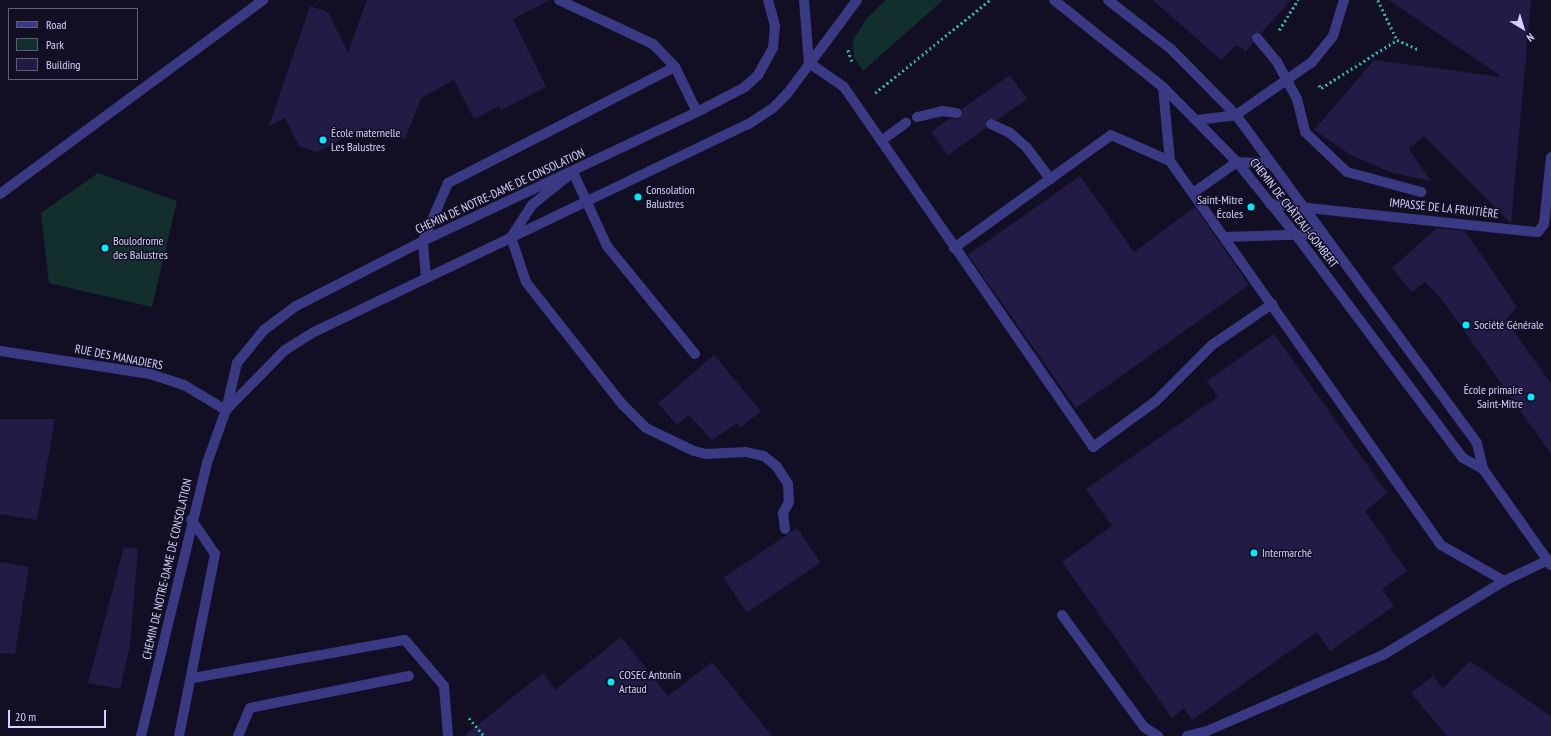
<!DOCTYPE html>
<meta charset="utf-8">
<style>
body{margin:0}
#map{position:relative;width:1551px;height:736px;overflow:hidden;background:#120f25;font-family:"PT Sans Narrow",sans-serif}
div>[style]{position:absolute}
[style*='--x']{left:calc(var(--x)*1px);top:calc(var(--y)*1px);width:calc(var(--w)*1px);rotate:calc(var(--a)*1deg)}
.green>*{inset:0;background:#122f2d}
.building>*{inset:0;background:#221b46;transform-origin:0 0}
.path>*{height:2.5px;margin-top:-1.25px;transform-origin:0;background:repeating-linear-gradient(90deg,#2fb6a9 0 2px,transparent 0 5px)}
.service>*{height:10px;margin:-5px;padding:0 5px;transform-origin:5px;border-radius:5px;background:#3a3a84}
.minor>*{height:10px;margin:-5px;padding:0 5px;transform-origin:5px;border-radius:5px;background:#3a3a84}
.tertiary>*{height:10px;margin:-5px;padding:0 5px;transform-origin:5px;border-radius:5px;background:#3a3a84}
.dots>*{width:11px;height:11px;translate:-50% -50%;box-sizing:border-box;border:2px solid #120f25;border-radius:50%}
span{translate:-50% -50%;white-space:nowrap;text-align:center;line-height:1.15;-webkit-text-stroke:3px #120f25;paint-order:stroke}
.poi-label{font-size:12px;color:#d6d2ff}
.left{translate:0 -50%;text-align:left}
.right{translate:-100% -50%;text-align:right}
.street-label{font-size:12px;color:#d6d2ff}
.legend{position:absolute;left:8px;top:8px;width:130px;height:72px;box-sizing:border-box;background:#120f25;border:1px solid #605d7c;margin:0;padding:5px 7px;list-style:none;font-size:12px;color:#d6d2ff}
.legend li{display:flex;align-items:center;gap:8px;height:20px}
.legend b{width:20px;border:1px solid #605d7c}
.north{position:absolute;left:1503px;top:8px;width:40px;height:40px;-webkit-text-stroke:3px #120f25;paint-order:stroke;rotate:142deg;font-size:11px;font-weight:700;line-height:16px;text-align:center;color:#d6d2ff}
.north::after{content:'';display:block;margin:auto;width:14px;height:18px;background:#d6d2ff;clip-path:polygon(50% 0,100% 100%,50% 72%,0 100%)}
.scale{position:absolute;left:8px;top:710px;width:98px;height:18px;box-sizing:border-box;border:2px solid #d6d2ff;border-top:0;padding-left:5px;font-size:12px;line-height:14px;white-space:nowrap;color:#d6d2ff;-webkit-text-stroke:3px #120f25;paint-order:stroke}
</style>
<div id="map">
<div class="green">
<i style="clip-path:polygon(886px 0,943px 0,863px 71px,854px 57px,853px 40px,868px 17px)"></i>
<i style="clip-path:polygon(98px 173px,177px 201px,152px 307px,49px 283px,41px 213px)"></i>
</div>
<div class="building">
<i style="clip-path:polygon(367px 0,550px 0,513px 19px,546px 87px,501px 110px,499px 106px,474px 119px,454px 80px,421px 98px,405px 139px,363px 128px,317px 152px,299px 146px,285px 118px,269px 126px,310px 6px,328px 12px,348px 53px)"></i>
<i style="clip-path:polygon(1153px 0,1291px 0,1261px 33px,1253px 33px,1253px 43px,1246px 51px,1236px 45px,1221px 60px)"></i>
<i style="clip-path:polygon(1389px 0,1531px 0,1511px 223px,1424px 136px,1409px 149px,1431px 181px,1393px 173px,1351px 155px,1314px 130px,1374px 60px,1502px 77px)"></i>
<i style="clip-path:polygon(1010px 75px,1027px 99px,997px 120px,987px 119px,986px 128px,948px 155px,931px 132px,949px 119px,960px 119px,962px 109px)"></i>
<i style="clip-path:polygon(1080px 176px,1134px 252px,1195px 207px,1249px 285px,1076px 408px,968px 255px)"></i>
<i style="clip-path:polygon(1437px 228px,1465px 231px,1517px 307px,1506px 320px,1551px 384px,1551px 454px,1443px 301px,1425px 282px,1412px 292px,1392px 268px)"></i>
<i style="clip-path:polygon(1274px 334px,1387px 493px,1365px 511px,1407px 571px,1382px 589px,1394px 606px,1330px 651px,1317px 632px,1192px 720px,1184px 708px,1172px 718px,1062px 562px,1112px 526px,1086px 489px,1218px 397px,1207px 381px)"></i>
<i style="clip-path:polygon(714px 355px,761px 411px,741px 427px,737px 423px,712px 440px,689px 415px,677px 425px,658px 403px)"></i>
<i style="clip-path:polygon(0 419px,55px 419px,37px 520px,0 514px)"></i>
<i style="left:797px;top:528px;width:42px;height:89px;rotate:56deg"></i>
<i style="clip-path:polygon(124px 547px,138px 549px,130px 646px,120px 689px,88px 683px)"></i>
<i style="clip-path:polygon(0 562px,29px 567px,15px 654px,0 653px)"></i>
<i style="clip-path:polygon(621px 637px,668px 696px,712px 662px,772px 736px,464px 736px,543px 673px,555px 690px)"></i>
<i style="clip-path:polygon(1470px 661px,1551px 716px,1551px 736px,1447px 736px,1411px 693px,1433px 676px,1443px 688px)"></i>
</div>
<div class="path">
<i style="--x:1378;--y:0;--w:44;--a:64.6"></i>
<i style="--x:1279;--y:30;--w:36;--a:-58"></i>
<i style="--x:848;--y:50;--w:15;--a:70"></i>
<i style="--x:1319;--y:85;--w:4;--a:56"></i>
<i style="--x:1321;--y:88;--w:90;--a:-32.3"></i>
<i style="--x:1397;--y:40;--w:24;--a:24"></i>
<i style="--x:875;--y:93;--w:148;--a:-39"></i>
<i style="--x:469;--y:718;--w:23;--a:50"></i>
</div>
<div class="service">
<i style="--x:559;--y:0;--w:104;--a:25.1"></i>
<i style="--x:653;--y:44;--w:32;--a:46"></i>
<i style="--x:675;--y:67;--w:50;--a:63.9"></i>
<i style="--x:1257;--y:38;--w:31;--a:50"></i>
<i style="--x:1277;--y:62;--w:42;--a:61.6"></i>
<i style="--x:1297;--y:99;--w:34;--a:76"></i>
<i style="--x:1305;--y:132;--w:58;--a:43.6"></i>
<i style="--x:1347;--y:172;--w:77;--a:15.1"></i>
<i style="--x:809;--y:63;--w:42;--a:34.4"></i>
<i style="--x:844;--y:87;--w:438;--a:55.3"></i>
<i style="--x:1093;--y:447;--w:78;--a:-36.1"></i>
<i style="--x:1156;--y:401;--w:79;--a:-45"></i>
<i style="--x:1212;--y:345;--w:73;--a:-34.3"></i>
<i style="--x:1163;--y:87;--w:74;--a:84.6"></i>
<i style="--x:1170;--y:161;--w:470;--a:54.8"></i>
<i style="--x:1441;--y:545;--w:73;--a:29.7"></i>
<i style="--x:917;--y:117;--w:26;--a:-13"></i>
<i style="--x:942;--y:111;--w:15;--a:8"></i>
<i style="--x:1197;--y:120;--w:39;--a:-7"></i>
<i style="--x:1236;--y:115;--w:93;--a:-34.9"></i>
<i style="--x:1312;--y:62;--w:33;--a:-51"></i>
<i style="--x:1333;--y:36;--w:38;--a:-73"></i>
<i style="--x:991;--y:124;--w:21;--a:25"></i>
<i style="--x:1010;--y:133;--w:23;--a:41"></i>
<i style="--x:1027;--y:148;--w:39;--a:53"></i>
<i style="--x:881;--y:141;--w:31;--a:-36"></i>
<i style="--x:1193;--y:193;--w:54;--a:-35.2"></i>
<i style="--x:1237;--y:162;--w:34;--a:2"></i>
<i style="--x:1225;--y:237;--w:98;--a:-1.8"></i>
<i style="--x:954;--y:248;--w:193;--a:-35.7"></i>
<i style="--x:1111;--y:135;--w:64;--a:23.8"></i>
<i style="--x:426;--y:278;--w:37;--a:-95"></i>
<i style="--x:423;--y:241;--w:63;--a:-66.7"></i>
<i style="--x:448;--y:183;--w:255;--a:-27.1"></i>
<i style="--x:695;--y:354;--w:139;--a:-129.2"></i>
<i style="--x:607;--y:246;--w:81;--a:-114.7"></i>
<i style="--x:573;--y:172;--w:53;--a:141.2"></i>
<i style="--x:532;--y:205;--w:38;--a:123"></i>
<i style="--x:511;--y:237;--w:47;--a:71.6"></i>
<i style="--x:526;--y:282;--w:155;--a:51.8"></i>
<i style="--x:622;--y:404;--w:34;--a:45"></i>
<i style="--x:646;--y:428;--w:53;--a:25.6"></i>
<i style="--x:694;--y:451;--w:12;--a:14"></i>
<i style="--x:706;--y:454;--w:40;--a:-2.9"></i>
<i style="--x:746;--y:452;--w:18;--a:13"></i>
<i style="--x:764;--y:456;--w:17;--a:40"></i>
<i style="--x:777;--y:467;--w:20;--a:57"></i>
<i style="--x:788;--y:484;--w:18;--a:87"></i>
<i style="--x:789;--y:502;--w:13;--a:119"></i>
<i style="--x:783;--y:513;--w:16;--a:83"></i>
<i style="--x:1062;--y:615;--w:139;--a:53.8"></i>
<i style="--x:1144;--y:727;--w:17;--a:33"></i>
<i style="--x:193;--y:678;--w:215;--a:-10.2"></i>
<i style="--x:405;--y:640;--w:60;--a:49.7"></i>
<i style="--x:444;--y:686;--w:50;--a:85.4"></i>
<i style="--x:179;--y:736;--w:186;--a:-78.8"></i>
<i style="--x:215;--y:554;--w:42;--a:-124.4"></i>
<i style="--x:238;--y:736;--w:30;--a:-67"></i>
<i style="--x:250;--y:708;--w:162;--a:-11.4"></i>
<i style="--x:1187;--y:736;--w:21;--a:-14"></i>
<i style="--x:1207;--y:731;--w:192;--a:-23.4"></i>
<i style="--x:1383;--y:655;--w:142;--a:-31.4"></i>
<i style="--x:1504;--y:581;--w:49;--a:-25.5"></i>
</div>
<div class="minor">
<i style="--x:0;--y:194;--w:327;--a:-36.4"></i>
<i style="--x:1270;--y:204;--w:269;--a:6"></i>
<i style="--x:1538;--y:232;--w:10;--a:-53"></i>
<i style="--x:1544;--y:224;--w:67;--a:-84"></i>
<i style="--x:0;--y:351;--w:152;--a:8.7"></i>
<i style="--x:150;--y:374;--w:36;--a:18"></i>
<i style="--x:184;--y:385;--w:49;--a:30.8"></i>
</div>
<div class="tertiary">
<i style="--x:804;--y:0;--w:63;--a:85.5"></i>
<i style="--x:1054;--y:0;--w:139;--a:38.6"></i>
<i style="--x:1163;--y:87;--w:105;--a:45.4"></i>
<i style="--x:1237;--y:162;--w:94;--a:51.1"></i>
<i style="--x:1296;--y:235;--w:279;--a:53.2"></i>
<i style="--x:1463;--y:458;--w:23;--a:29"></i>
<i style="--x:1108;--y:0;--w:80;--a:37.9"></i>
<i style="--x:1171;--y:49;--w:93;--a:45.4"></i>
<i style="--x:1236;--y:115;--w:407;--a:53.7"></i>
<i style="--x:1477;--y:443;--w:27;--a:77"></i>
<i style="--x:1483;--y:469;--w:118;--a:54.7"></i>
<i style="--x:226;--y:410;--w:84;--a:-45.5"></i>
<i style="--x:285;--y:350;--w:34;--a:-32"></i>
<i style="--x:314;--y:332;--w:480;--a:-25.6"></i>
<i style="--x:747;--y:125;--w:30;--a:-33"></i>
<i style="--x:772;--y:109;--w:21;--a:-45"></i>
<i style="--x:787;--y:94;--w:117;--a:-53.3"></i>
<i style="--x:141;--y:736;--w:281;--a:-76.4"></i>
<i style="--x:207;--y:463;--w:56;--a:-70.3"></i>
<i style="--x:226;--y:410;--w:48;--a:-76.8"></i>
<i style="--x:237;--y:363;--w:43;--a:-50.7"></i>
<i style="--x:264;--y:330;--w:40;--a:-37"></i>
<i style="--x:296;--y:306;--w:143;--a:-27.1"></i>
<i style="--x:423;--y:241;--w:303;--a:-25.2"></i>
<i style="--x:697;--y:112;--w:54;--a:-27.5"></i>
<i style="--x:745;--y:87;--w:18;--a:-43"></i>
<i style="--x:758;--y:75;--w:31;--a:-61"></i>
<i style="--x:773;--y:48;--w:22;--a:-85"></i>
<i style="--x:775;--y:26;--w:27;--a:-105"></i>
</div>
<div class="dots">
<i style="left:323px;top:140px;background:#01edfd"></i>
<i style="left:638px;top:197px;background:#01edfd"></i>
<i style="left:1251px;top:207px;background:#01edfd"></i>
<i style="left:105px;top:248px;background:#01edfd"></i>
<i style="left:1466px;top:325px;background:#01edfd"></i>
<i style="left:1531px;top:397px;background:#01edfd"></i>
<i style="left:1254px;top:553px;background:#01edfd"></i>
<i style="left:611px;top:682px;background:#01edfd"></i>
</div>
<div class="poi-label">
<span class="left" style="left:331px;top:140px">École maternelle<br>Les Balustres</span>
<span class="left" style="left:646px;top:197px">Consolation<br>Balustres</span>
<span class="right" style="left:1243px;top:207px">Saint-Mitre<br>Écoles</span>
<span class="left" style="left:113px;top:248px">Boulodrome<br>des Balustres</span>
<span class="left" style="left:1474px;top:325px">Société Générale</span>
<span class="right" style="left:1523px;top:397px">École primaire<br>Saint-Mitre</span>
<span class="left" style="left:1262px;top:553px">Intermarché</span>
<span class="left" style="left:619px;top:682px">COSEC Antonin<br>Artaud</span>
</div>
<div class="street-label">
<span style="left:500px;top:191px;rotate:-25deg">CHEMIN DE NOTRE-DAME DE CONSOLATION</span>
<span style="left:1444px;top:208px;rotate:6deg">IMPASSE DE LA FRUITIÈRE</span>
<span style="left:1294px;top:213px;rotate:52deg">CHEMIN DE CHÂTEAU-GOMBERT</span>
<span style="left:119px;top:357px;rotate:11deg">RUE DES MANADIERS</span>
<span style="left:167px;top:569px;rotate:-77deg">CHEMIN DE NOTRE-DAME DE CONSOLATION</span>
</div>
<ul class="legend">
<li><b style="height:5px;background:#3a3a84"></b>Road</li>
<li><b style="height:11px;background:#122f2d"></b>Park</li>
<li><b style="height:11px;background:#221b46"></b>Building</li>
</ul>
<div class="north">N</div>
<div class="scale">20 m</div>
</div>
